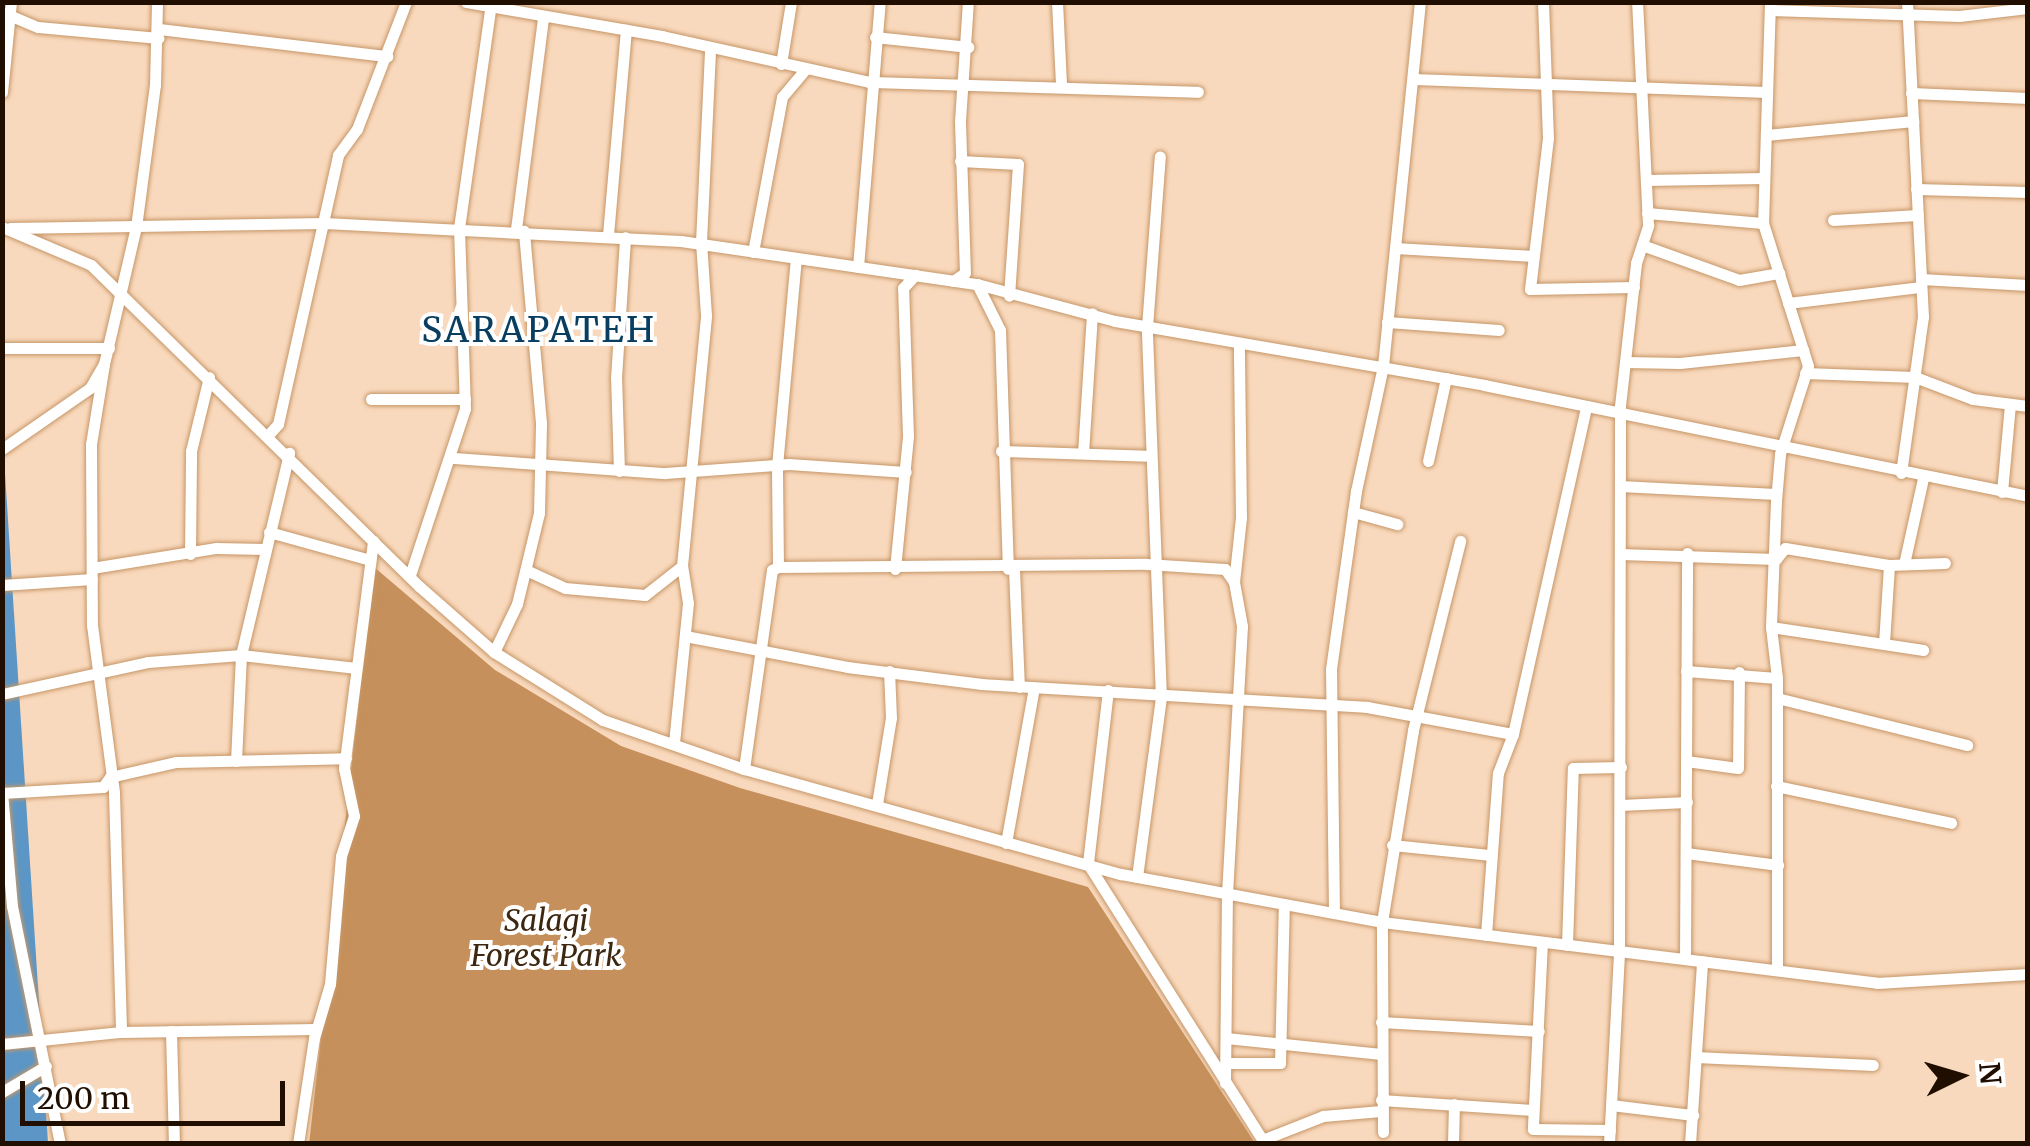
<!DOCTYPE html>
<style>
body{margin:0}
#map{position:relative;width:2030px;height:1146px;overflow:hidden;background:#f9d9bd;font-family:Merriweather,serif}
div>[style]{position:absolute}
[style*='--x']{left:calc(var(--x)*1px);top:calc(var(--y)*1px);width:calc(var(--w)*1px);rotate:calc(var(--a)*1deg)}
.forest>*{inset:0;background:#c5905b}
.water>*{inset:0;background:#5b96c6}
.roads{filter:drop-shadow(0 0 2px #c69667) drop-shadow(0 0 2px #c69667)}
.minor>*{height:11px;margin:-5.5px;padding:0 5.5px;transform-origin:5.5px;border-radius:5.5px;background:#fff}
span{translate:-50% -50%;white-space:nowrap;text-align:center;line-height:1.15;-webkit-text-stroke:8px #fff;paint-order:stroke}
.park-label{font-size:30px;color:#3e2710;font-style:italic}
.quarter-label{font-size:35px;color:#0a3e61;letter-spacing:2.5px}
.frame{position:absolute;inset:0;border:5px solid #200e00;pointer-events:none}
.north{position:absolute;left:1910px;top:1026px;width:100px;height:100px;-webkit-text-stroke:8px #fff;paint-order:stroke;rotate:85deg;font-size:28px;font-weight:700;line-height:40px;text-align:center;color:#200e00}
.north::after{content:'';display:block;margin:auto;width:35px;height:45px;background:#200e00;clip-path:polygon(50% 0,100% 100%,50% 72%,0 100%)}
.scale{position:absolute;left:20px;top:1081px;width:265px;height:45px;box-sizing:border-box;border:5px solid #200e00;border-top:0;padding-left:12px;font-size:30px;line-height:35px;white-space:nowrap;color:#200e00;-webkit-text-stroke:8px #fff;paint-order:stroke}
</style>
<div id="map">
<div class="forest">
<i style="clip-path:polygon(374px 567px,495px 670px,621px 746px,740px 788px,1088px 887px,1255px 1143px,309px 1144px)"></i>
</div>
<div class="water">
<i style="clip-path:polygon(3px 442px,48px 1143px,3px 1143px)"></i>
</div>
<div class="roads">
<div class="minor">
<i style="--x:466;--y:2;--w:199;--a:9.8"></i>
<i style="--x:662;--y:36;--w:212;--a:12.5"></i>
<i style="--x:869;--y:82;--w:329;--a:1.7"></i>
<i style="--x:1057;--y:2;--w:83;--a:87.2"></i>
<i style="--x:1543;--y:2;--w:136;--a:87.9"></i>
<i style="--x:1548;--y:138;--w:152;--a:96.8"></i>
<i style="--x:1530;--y:289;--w:104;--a:-1.1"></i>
<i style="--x:1770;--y:2;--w:221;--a:91.8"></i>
<i style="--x:1763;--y:223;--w:150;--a:72.5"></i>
<i style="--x:1808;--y:366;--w:92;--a:107.7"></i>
<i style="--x:1780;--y:454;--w:47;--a:94.9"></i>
<i style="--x:1776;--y:501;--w:126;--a:92.3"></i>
<i style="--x:1771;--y:627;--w:51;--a:83.3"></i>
<i style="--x:1777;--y:678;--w:292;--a:90"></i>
<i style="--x:1770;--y:10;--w:189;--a:1.8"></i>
<i style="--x:1959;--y:16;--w:69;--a:-6.6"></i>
<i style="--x:2;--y:12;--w:39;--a:23"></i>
<i style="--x:38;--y:27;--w:121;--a:5.2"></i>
<i style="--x:159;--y:29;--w:230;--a:6.8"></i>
<i style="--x:875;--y:37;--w:94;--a:6.1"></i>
<i style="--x:781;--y:64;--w:63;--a:-80.8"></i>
<i style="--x:1414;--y:79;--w:353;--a:2.1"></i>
<i style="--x:2;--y:92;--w:90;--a:-84.3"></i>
<i style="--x:1911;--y:93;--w:117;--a:2.4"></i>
<i style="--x:1766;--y:135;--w:148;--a:-5.4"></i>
<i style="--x:960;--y:161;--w:58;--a:3"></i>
<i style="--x:1018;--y:164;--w:132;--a:93.9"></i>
<i style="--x:1646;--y:180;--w:118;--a:-1"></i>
<i style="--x:1916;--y:189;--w:112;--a:1.5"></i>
<i style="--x:1647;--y:213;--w:116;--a:4.9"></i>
<i style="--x:1833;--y:220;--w:85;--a:-3.4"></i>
<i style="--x:2;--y:227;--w:97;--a:23.1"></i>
<i style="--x:91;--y:265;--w:460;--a:44.4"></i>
<i style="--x:420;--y:587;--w:98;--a:41.3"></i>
<i style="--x:494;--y:652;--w:128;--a:32"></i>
<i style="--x:603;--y:720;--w:149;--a:19.2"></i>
<i style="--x:744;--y:769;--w:391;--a:15.6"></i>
<i style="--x:1121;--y:874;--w:265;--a:10.4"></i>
<i style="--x:1382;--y:922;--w:499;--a:7"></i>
<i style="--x:1877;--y:983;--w:151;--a:-3.4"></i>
<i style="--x:10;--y:228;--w:314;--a:-0.9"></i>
<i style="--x:324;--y:223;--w:357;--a:2.9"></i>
<i style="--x:681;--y:241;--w:299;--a:8.3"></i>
<i style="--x:977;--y:284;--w:143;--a:15"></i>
<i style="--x:1115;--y:321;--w:375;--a:9.8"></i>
<i style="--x:1484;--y:385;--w:555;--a:11.53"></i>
<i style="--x:516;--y:229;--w:214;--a:-82.7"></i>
<i style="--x:608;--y:235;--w:206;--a:-85"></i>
<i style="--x:1642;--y:245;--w:103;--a:19.8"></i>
<i style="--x:1739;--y:280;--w:41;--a:-9.9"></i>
<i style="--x:1395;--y:248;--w:139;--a:3.3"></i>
<i style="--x:753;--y:252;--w:158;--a:-79.4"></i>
<i style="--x:782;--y:97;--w:35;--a:-50"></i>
<i style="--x:858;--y:267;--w:266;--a:-85.3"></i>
<i style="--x:1921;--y:279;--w:107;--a:3.2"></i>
<i style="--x:953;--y:281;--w:14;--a:-34"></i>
<i style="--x:965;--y:273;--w:152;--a:-91.9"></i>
<i style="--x:960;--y:121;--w:119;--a:-86.2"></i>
<i style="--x:977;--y:284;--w:51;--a:63.4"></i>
<i style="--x:1000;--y:330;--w:239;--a:88.1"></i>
<i style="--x:1788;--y:303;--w:134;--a:-6.9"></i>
<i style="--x:1387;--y:322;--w:112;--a:4.1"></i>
<i style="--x:2;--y:348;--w:107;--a:0"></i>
<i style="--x:1625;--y:362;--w:55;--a:1"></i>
<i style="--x:1680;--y:363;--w:124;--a:-6"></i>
<i style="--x:104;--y:364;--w:81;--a:99.2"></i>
<i style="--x:91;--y:444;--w:181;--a:89.7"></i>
<i style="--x:92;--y:625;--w:169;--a:82.5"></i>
<i style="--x:114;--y:793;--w:239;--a:88.3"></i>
<i style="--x:1805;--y:373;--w:110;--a:2.1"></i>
<i style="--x:1915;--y:377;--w:62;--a:20.8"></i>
<i style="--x:1973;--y:399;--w:55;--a:7.3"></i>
<i style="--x:371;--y:399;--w:94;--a:0"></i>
<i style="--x:269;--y:434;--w:13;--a:-48"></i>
<i style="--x:278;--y:424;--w:276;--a:-77.4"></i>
<i style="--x:338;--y:155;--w:32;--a:-54"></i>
<i style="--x:357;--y:129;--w:136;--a:-68.9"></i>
<i style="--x:2;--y:449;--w:107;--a:-34.7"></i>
<i style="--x:90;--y:388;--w:28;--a:-60"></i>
<i style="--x:104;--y:364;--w:141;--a:-76.9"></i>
<i style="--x:136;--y:227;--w:143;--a:-82.4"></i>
<i style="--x:155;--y:85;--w:83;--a:-88.6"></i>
<i style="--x:1001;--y:451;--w:148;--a:1.9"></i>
<i style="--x:1083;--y:453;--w:140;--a:-86.3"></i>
<i style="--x:454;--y:458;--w:212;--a:4.1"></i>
<i style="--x:665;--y:473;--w:124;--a:-4.2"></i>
<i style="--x:789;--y:464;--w:117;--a:3.9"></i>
<i style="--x:1428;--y:461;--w:85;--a:-77.8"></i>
<i style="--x:619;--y:471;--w:93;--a:-91.8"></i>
<i style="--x:616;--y:378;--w:141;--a:-86.3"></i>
<i style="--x:1901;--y:473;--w:158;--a:-82"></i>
<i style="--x:1923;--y:317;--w:315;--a:-92.9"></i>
<i style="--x:1620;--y:486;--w:156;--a:2.9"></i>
<i style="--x:2002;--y:492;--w:88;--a:-84.8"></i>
<i style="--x:1353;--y:512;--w:46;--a:15.3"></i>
<i style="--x:269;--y:532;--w:105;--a:15.5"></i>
<i style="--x:190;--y:554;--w:103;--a:-89.4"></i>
<i style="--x:191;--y:451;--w:76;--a:-76.3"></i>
<i style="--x:1620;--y:554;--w:156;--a:1.8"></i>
<i style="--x:1776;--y:559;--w:14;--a:-51"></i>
<i style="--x:1785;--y:548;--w:105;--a:9.3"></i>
<i style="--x:1889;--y:565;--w:56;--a:-2"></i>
<i style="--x:1904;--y:564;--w:88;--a:-77.5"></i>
<i style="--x:778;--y:567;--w:368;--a:-0.5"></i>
<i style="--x:1146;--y:564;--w:79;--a:3.6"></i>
<i style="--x:1225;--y:569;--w:16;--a:55"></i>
<i style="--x:92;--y:568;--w:126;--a:-9.2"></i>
<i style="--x:216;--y:548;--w:49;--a:1.2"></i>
<i style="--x:895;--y:569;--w:134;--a:-84.4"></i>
<i style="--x:908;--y:436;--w:148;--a:-91.9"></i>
<i style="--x:903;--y:288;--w:18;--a:-47"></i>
<i style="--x:1014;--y:569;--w:118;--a:87.6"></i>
<i style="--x:526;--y:570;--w:43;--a:24.8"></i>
<i style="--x:565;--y:588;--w:80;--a:5"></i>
<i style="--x:645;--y:595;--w:47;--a:-38.1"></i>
<i style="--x:410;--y:575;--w:175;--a:-71.7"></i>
<i style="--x:465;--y:409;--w:181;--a:-91.9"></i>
<i style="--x:459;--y:228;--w:221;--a:-81.9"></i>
<i style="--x:2;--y:585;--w:90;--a:-3.8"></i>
<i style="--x:1771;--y:627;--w:154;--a:8.6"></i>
<i style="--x:685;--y:636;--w:165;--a:10.8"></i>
<i style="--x:847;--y:667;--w:136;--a:7.2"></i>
<i style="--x:982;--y:684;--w:386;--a:3.4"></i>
<i style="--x:1367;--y:707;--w:148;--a:10.5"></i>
<i style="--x:1884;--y:643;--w:78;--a:-86.3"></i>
<i style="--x:494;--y:652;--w:53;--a:-64.4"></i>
<i style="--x:517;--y:604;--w:94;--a:-76.4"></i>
<i style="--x:539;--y:513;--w:90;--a:-88.7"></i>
<i style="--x:541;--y:423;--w:193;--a:-95.1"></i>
<i style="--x:1686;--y:671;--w:91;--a:4.4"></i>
<i style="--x:1108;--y:690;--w:175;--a:96.6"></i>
<i style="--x:1088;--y:864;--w:331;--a:57.7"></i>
<i style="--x:2;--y:694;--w:149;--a:-12.4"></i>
<i style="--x:148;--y:662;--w:93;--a:-4.3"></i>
<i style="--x:241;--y:655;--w:116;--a:6.4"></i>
<i style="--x:1777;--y:698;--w:196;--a:13.9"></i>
<i style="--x:674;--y:743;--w:141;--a:-84.3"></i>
<i style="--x:688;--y:603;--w:37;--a:-99"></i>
<i style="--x:682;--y:566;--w:252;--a:-84.5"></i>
<i style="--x:706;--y:315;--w:73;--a:-93.9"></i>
<i style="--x:701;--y:242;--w:194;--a:-87.3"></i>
<i style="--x:236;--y:761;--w:106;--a:-87.3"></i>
<i style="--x:241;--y:655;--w:208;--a:-76.6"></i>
<i style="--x:1686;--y:761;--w:52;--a:7.7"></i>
<i style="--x:1738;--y:768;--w:96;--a:-89.4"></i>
<i style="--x:744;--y:769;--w:201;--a:-82"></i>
<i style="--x:772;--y:570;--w:7;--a:-27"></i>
<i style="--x:778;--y:567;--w:101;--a:-90.6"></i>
<i style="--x:777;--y:466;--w:209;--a:-84.8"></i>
<i style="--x:1776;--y:786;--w:179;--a:11.9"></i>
<i style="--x:2;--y:792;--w:114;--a:85"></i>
<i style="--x:12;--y:906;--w:243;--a:78.6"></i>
<i style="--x:2;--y:793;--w:101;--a:-3.4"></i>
<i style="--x:103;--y:787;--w:12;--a:-55"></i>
<i style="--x:110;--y:777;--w:68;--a:-12.8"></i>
<i style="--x:176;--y:762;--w:170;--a:-1.3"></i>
<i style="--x:877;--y:804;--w:87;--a:-80.8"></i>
<i style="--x:891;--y:718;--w:47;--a:-92.4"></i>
<i style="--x:1620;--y:805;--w:67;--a:-2.6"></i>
<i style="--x:1006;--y:843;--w:158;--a:-79.8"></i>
<i style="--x:1392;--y:845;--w:100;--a:5.8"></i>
<i style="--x:1686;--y:853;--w:93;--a:7.4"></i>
<i style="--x:1137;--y:877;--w:181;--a:-82.4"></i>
<i style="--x:1161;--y:698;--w:371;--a:-92.2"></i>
<i style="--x:1147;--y:327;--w:171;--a:-85.7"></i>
<i style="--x:1334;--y:913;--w:244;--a:-90.7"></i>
<i style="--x:1331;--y:669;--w:180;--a:-82"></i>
<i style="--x:1356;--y:491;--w:128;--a:-77.8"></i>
<i style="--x:1383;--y:366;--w:366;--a:-84.2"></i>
<i style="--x:1486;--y:935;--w:162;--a:-85.8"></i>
<i style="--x:1498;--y:773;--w:42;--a:-69"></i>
<i style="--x:1513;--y:734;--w:334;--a:-77.4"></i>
<i style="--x:1542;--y:942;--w:187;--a:92.8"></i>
<i style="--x:1533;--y:1129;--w:77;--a:0.7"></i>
<i style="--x:1567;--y:945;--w:177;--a:-88.1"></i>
<i style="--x:1573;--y:768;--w:48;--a:-1.2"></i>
<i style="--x:1685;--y:959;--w:406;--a:-89.7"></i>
<i style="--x:1381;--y:1022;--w:158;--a:3.3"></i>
<i style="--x:171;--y:1031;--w:113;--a:88.5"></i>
<i style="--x:1226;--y:1038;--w:156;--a:5.9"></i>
<i style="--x:2;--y:1044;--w:120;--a:-5.8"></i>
<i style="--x:121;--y:1032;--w:195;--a:-0.9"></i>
<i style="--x:1696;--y:1057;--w:177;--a:2.6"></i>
<i style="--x:1226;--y:1063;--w:54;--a:0"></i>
<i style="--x:1280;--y:1063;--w:159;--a:-88.6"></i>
<i style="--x:1225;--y:1083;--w:189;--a:-89.4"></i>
<i style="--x:1227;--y:894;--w:268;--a:-86.8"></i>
<i style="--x:1242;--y:626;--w:45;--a:-100.3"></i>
<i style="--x:1234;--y:582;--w:64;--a:-83.8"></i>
<i style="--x:1241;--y:518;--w:175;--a:-90.7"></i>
<i style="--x:2;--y:1092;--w:51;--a:-30.6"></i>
<i style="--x:1381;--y:1100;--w:152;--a:3.8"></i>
<i style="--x:1611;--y:1105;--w:83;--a:7"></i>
<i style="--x:1383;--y:1132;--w:210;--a:-90.3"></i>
<i style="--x:1382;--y:922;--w:194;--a:-80.8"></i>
<i style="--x:1413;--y:730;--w:195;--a:-76"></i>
<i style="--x:1262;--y:1140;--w:66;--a:-21.5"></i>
<i style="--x:1323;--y:1116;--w:58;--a:-4.9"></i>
<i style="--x:298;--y:1144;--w:107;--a:-81.4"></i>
<i style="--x:314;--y:1038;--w:56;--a:-73.5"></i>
<i style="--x:330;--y:984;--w:128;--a:-85.1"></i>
<i style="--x:341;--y:856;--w:42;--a:-72"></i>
<i style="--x:354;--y:816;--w:49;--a:-101.8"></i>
<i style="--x:344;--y:768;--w:229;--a:-82.7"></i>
<i style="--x:1453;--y:1144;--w:40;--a:-88.6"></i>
<i style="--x:1609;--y:1144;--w:193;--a:-87"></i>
<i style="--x:1619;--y:951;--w:545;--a:-89.89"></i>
<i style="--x:1620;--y:406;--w:144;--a:-83.6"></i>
<i style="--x:1636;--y:263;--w:40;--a:-72"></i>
<i style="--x:1648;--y:225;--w:223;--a:-92.8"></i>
<i style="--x:1690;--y:1144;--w:183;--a:-86.2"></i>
</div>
</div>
<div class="park-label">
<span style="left:546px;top:937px">Salagi<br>Forest Park</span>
</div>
<div class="quarter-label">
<span style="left:539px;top:330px">SARAPATEH</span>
</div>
<div class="frame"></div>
<div class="north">N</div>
<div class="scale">200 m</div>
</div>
